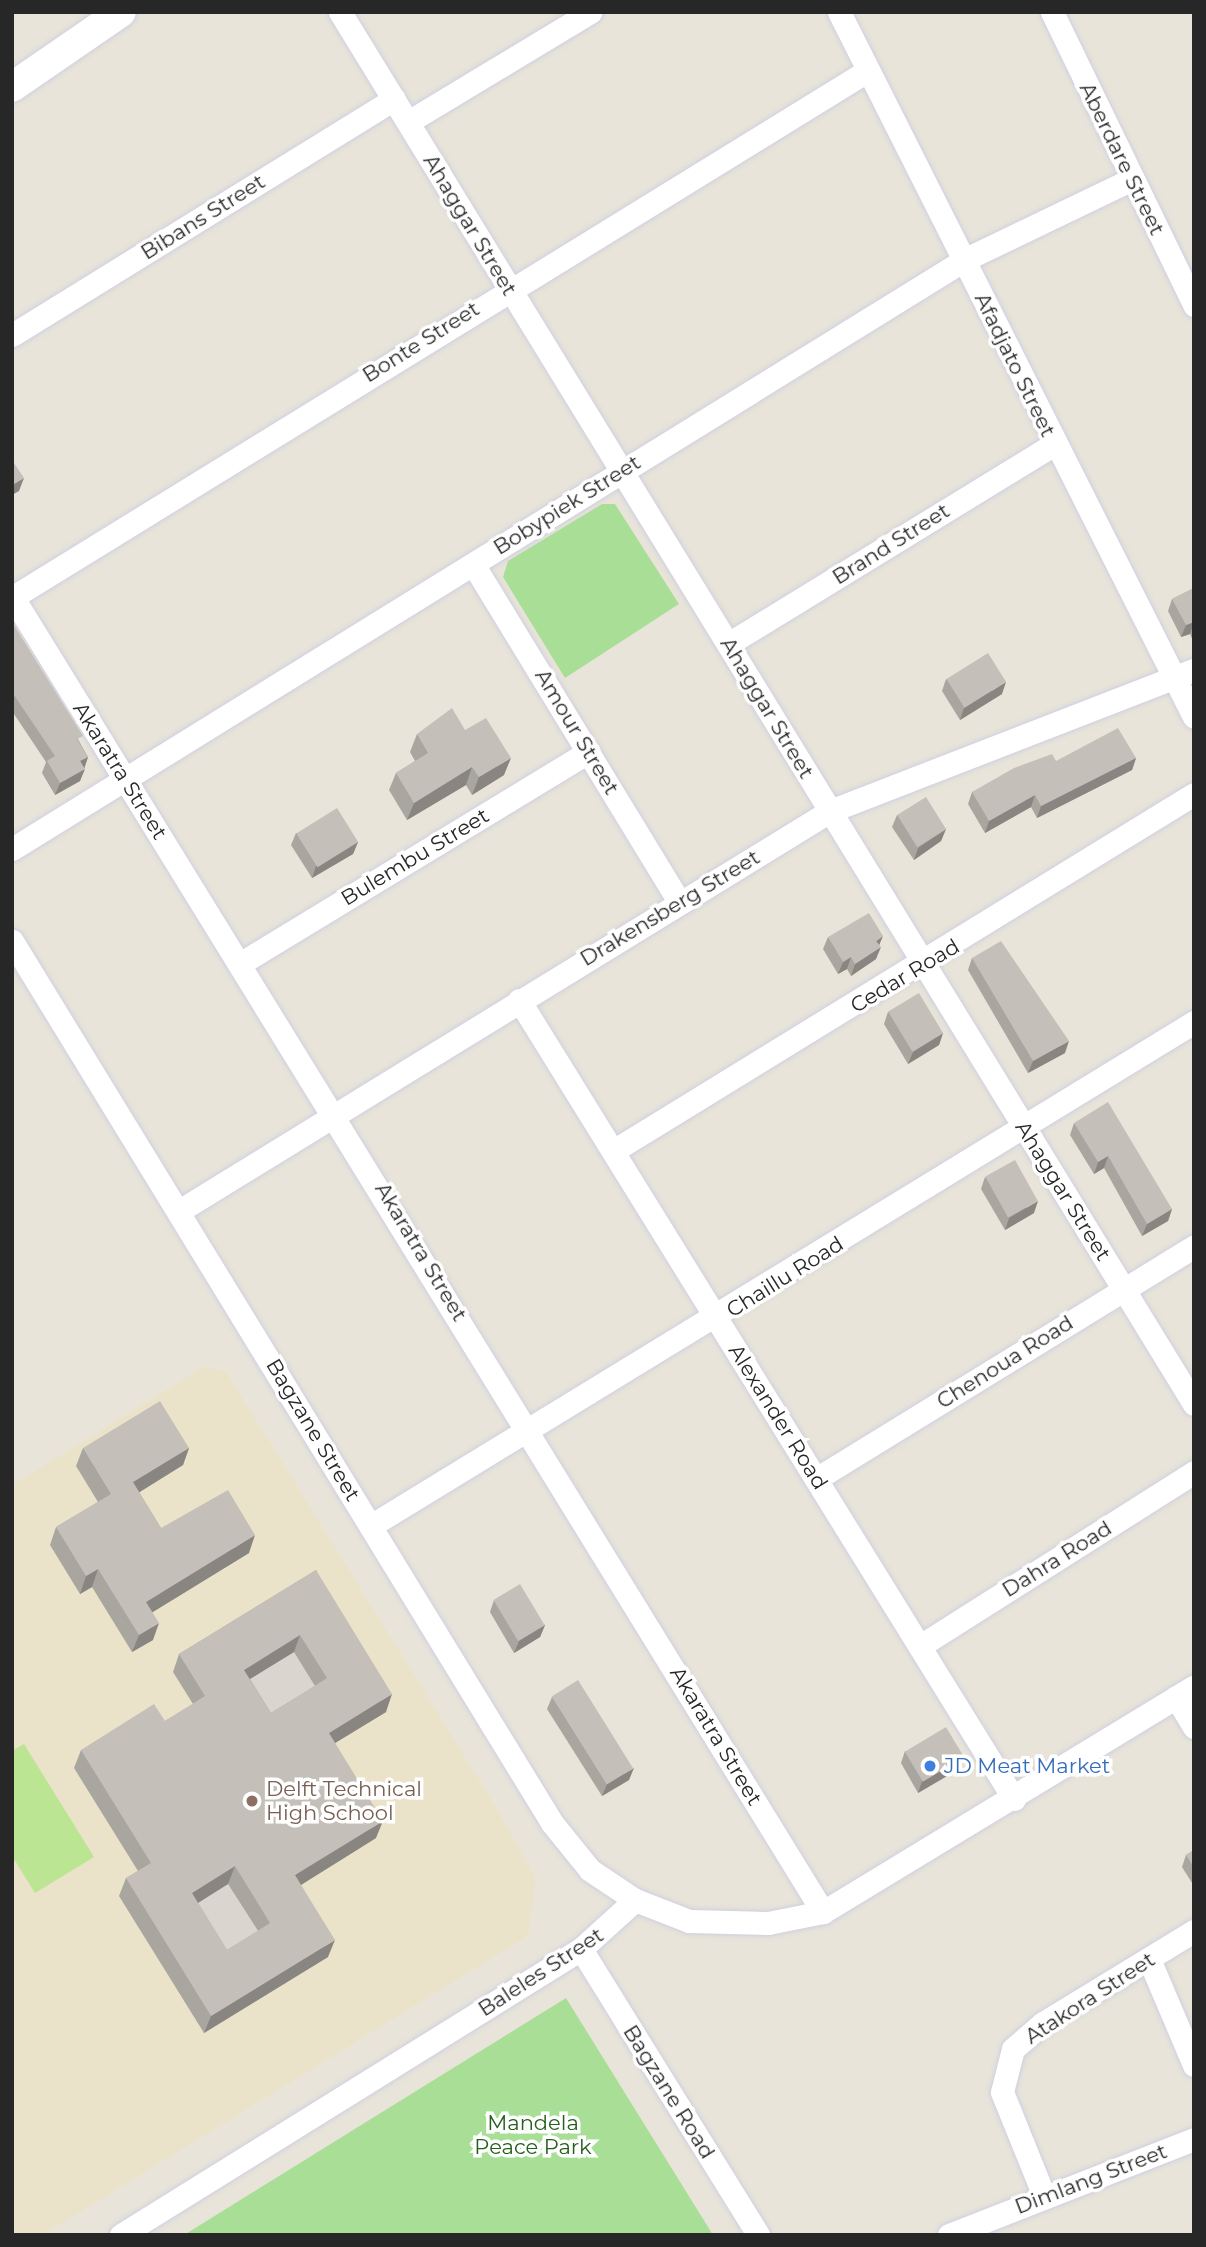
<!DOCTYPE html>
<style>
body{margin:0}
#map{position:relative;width:1206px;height:2247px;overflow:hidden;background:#e9e4d9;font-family:Montserrat,sans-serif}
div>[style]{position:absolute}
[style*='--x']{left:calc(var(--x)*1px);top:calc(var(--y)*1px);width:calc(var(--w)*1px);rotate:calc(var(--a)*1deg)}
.education>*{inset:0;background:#ebe3c9}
.green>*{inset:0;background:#a9de97}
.pitch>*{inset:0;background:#bbe593}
.plaza>*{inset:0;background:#dad6cf;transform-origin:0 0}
.roads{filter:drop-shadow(0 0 2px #ced0e0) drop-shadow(0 0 2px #ced0e0)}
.minor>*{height:23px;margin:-11.5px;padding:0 11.5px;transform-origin:11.5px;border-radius:11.5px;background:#fff}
.tertiary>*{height:30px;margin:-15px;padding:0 15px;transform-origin:15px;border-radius:15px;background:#fff}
.wall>*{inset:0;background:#a9a59f}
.shaded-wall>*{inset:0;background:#898682}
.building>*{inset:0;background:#c4c0b9;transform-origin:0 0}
.dots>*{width:19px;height:19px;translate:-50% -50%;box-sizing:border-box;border:4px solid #fff;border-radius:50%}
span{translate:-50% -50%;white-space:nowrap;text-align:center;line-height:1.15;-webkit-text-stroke:7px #fff;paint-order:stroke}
.street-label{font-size:21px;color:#272727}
.shop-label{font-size:21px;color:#366cbe}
.left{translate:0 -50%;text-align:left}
.education-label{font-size:21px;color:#785e54}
.park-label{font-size:21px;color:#245f1c}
.frame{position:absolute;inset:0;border:14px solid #272727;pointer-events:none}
</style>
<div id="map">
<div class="education">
<i style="clip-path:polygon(203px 1367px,226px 1371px,495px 1805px,536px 1879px,528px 1936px,43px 2235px,12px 2235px,12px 1485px)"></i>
</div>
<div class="green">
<i style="clip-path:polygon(602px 504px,615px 504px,679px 604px,565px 678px,503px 577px,508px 561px)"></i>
<i style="clip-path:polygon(566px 1998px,713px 2235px,184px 2235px)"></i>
</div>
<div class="pitch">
<i style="clip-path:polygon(24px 1744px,94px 1857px,35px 1893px,12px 1856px,12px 1751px)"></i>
</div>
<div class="plaza">
<i style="left:294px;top:1652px;width:52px;height:67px;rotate:58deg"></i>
<i style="left:228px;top:1884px;width:67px;height:51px;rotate:58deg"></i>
</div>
<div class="roads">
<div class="minor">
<i style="--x:340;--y:12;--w:1633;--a:58.47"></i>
<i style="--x:839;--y:12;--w:789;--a:63.27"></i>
<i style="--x:1052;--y:12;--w:326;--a:64.1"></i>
<i style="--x:408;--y:122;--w:213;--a:-31.1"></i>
<i style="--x:12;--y:335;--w:449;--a:-31.7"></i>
<i style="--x:473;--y:564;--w:395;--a:58.6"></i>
<i style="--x:12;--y:596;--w:1546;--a:58.36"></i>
<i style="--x:13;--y:597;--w:1003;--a:-31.63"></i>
<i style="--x:728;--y:644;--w:382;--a:-31.5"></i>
<i style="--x:12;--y:849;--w:1119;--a:-31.74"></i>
<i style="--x:964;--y:260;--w:187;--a:-25.7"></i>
<i style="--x:12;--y:941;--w:1034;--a:58.52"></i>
<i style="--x:552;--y:1823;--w:60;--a:51"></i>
<i style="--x:590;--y:1870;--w:54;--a:33.7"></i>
<i style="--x:635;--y:1900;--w:58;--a:21.3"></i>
<i style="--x:689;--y:1921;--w:79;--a:1.5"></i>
<i style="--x:768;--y:1923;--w:56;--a:-11.3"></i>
<i style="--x:823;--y:1912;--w:434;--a:-31.3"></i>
<i style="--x:241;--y:963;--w:407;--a:-31.3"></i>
<i style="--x:519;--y:1000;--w:940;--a:58.22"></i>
<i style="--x:613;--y:1151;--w:682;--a:-31.57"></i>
<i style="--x:179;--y:1211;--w:764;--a:-31.57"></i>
<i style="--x:830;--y:811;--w:390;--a:-21.2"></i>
<i style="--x:816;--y:1479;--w:444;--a:-31.6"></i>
<i style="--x:372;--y:1525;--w:964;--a:-31.46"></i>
<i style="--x:920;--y:1646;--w:325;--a:-32.4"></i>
<i style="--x:1176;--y:1697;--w:35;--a:59"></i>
<i style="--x:581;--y:1949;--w:336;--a:58.2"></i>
<i style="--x:1149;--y:1959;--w:115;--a:67"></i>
<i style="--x:1044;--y:2196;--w:112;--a:-112"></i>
<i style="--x:1002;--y:2092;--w:44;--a:-75.7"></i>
<i style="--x:1013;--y:2049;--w:40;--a:-41"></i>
<i style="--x:1043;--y:2023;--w:177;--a:-31.4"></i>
<i style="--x:121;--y:2235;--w:542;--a:-31.87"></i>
<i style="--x:581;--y:1949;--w:73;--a:-42.2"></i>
<i style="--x:949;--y:2235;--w:263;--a:-21.4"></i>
</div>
<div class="tertiary">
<i style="--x:12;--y:87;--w:132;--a:-34.5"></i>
</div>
</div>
<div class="wall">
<i style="clip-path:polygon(1194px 588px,1194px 640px,1193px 641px,1190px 634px,1181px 637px,1168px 611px,1172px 599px)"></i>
<i style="clip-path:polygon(12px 622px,88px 757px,80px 781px,55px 795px,42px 773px,46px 762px,12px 711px)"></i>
<i style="clip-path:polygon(946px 679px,1002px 694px,960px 720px,942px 691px)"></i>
<i style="clip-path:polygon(465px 730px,504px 775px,472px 795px,466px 785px,407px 820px,389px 790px,396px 773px,415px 761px,410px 752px,417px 734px)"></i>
<i style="clip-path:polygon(1136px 758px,1132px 770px,1037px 818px,1031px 807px,985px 833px,968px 804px,972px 792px,1056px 761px)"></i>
<i style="clip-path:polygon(897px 815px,946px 829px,941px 841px,914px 860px,892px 827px)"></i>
<i style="clip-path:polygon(296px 833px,358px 842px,353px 854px,312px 878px,291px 845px)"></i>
<i style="clip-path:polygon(828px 937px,879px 946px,876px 959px,851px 976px,847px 969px,838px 974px,823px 949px)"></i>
<i style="clip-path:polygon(972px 958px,1065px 1053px,1028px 1073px,968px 970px)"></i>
<i style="clip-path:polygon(888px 1012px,943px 1033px,939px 1045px,908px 1064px,884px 1024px)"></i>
<i style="clip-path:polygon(1074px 1123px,1172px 1209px,1168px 1221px,1142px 1236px,1104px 1168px,1094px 1174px,1070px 1135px)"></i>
<i style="clip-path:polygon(985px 1177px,1034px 1213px,1005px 1230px,981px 1189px)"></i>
<i style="clip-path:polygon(83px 1448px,189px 1448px,183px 1465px,139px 1492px,161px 1528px,249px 1553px,152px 1612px,153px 1640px,132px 1652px,92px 1587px,80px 1594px,50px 1545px,56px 1527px,98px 1502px,76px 1466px)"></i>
<i style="clip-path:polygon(evenodd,316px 1570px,386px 1712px,335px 1743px,376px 1838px,301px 1885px,328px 1957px,204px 2033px,119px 1896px,126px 1878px,138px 1871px,74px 1768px,81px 1750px,165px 1721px,193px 1704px,173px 1672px,179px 1654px,316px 1570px,294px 1652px,315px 1686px,271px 1713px,250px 1679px,294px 1652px,316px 1570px,228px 1884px,258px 1931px,227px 1950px,198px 1903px,228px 1884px)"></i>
<i style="clip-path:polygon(494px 1600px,545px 1625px,540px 1637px,514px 1653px,490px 1612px)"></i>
<i style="clip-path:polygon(552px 1697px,629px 1780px,602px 1796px,547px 1709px)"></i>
<i style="clip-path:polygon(905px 1751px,959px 1769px,918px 1793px,901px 1763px)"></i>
<i style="clip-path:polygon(1194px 1850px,1194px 1886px,1182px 1867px,1186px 1855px)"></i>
</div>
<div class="shaded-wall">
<i style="clip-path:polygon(24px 478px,19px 491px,12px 495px,12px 485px)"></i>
<i style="clip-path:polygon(1194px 622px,1190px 634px,1181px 637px,1186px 625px)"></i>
<i style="clip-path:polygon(1006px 682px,1002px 694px,960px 720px,964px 708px)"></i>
<i style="clip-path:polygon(88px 757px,84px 769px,80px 761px)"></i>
<i style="clip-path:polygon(511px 758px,504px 775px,472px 795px,479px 777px)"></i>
<i style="clip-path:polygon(1136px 758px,1132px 770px,1037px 818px,1041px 806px)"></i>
<i style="clip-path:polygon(472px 767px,466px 785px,407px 820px,414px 803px)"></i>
<i style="clip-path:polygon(85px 769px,80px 781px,55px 795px,60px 783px)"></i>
<i style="clip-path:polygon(1035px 795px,1031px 807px,985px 833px,989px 821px)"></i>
<i style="clip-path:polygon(946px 829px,941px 841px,914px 860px,918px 848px)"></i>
<i style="clip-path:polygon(358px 842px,353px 854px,312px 878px,316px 866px)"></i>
<i style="clip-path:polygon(883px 936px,878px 948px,876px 941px)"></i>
<i style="clip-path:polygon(881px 947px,876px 959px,851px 976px,855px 964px)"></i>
<i style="clip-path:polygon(851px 957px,847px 969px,838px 974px,843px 962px)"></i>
<i style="clip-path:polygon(943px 1033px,939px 1045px,908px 1064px,913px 1052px)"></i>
<i style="clip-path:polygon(1069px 1041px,1065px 1053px,1028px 1073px,1033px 1061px)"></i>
<i style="clip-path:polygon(1108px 1156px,1104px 1168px,1094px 1174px,1098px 1162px)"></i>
<i style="clip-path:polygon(1038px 1201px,1034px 1213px,1005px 1230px,1009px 1218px)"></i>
<i style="clip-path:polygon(1172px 1209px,1168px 1221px,1142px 1236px,1147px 1224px)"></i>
<i style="clip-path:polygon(189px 1448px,183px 1465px,127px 1500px,133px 1482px)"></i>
<i style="clip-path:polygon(255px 1535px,249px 1553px,140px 1620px,146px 1602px)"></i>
<i style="clip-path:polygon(98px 1569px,92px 1587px,80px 1594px,86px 1576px)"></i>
<i style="clip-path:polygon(159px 1623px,153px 1640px,132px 1652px,139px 1635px)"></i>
<i style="clip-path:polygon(545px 1625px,540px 1637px,514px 1653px,519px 1641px)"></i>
<i style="clip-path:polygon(300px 1635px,294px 1652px,237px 1687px,244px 1670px)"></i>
<i style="clip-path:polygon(392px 1694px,386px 1712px,322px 1751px,329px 1733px)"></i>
<i style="clip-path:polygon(964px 1757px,959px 1769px,918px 1793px,922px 1781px)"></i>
<i style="clip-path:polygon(634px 1768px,629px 1780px,602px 1796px,607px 1784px)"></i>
<i style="clip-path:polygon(383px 1821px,376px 1838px,288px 1893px,295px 1875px)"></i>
<i style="clip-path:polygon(235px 1866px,228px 1884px,185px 1911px,192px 1893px)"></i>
<i style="clip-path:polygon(335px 1940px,328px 1957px,204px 2033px,211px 2016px)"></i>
</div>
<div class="building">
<i style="clip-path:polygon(12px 460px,24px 478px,12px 485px)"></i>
<i style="clip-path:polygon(1194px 588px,1194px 622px,1186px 625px,1172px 599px)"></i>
<i style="clip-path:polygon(12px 622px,83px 736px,77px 739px,88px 757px,80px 761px,85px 769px,60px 783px,47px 761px,55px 756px,12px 692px)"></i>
<i style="left:988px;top:653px;width:34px;height:49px;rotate:58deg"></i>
<i style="clip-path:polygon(452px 708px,465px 730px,486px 718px,511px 758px,479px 777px,472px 767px,414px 803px,396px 773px,428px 753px,417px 734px)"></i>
<i style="clip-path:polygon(1118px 728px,1136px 758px,1041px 806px,1035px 795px,989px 821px,972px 792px,1014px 768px,1052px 754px,1056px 761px)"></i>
<i style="left:926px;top:797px;width:38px;height:34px;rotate:58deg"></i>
<i style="left:337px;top:808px;width:40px;height:48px;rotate:58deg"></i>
<i style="clip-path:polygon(869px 913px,883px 936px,876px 941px,881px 947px,855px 964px,851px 957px,843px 962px,828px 937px)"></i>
<i style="clip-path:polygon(1001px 941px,1069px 1041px,1033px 1061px,972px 958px)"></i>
<i style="left:919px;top:993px;width:47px;height:36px;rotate:59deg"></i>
<i style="clip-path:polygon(1108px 1102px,1172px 1209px,1147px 1224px,1108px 1156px,1098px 1162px,1074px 1123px)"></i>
<i style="left:1015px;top:1160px;width:47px;height:34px;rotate:61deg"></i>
<i style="clip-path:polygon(160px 1401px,189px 1448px,133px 1482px,161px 1528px,228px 1490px,255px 1535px,146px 1602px,159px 1623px,139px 1635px,98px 1569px,86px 1576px,56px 1527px,111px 1494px,83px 1448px)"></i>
<i style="clip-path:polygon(evenodd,316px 1570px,392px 1694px,329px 1733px,383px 1821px,295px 1875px,335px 1940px,211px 2016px,126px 1878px,151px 1863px,81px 1750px,154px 1704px,165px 1721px,205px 1696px,179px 1654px,316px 1570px,300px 1635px,327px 1678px,271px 1713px,244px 1670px,300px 1635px,316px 1570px,235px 1866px,270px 1923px,227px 1950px,192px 1893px,235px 1866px)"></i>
<i style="left:520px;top:1584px;width:48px;height:31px;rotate:59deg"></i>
<i style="left:578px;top:1680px;width:104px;height:31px;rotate:58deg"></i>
<i style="left:946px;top:1727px;width:35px;height:48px;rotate:59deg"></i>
<i style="clip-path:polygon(1194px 1850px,1194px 1867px,1186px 1855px)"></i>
</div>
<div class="dots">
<i style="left:930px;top:1766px;background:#3f7fe0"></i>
<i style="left:252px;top:1801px;background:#8d6e63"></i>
</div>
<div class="street-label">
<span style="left:1122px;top:159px;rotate:64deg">Aberdare Street</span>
<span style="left:203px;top:217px;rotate:-32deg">Bibans Street</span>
<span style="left:470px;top:225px;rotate:59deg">Ahaggar Street</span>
<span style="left:421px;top:342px;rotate:-32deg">Bonte Street</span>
<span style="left:1015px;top:365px;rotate:64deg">Afadjato Street</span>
<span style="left:567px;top:505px;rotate:-32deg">Bobypiek Street</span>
<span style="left:891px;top:544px;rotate:-32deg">Brand Street</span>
<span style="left:767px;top:708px;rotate:59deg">Ahaggar Street</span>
<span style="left:577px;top:732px;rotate:59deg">Amour Street</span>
<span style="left:120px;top:771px;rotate:58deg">Akaratra Street</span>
<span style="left:415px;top:857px;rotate:-31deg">Bulembu Street</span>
<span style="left:670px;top:908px;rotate:-31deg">Drakensberg Street</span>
<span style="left:905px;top:976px;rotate:-31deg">Cedar Road</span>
<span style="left:1063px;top:1191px;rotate:58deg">Ahaggar Street</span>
<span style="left:421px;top:1252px;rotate:59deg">Akaratra Street</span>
<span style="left:785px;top:1277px;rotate:-32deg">Chaillu Road</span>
<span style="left:1005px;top:1362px;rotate:-32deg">Chenoua Road</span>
<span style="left:778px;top:1417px;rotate:58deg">Alexander Road</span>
<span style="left:313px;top:1430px;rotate:59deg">Bagzane Street</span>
<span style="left:1057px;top:1559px;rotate:-32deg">Dahra Road</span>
<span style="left:716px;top:1736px;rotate:59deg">Akaratra Street</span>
<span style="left:541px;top:1972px;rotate:-33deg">Baleles Street</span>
<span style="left:1090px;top:1998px;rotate:-33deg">Atakora Street</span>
<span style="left:669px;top:2092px;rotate:58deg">Bagzane Road</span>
<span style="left:1091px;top:2179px;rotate:-21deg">Dimlang Street</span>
</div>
<div class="shop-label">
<span class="left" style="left:944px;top:1766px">JD Meat Market</span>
</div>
<div class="education-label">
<span class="left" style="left:266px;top:1801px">Delft Technical<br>High School</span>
</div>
<div class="park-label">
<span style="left:533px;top:2135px">Mandela<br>Peace Park</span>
</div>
<div class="frame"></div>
</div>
